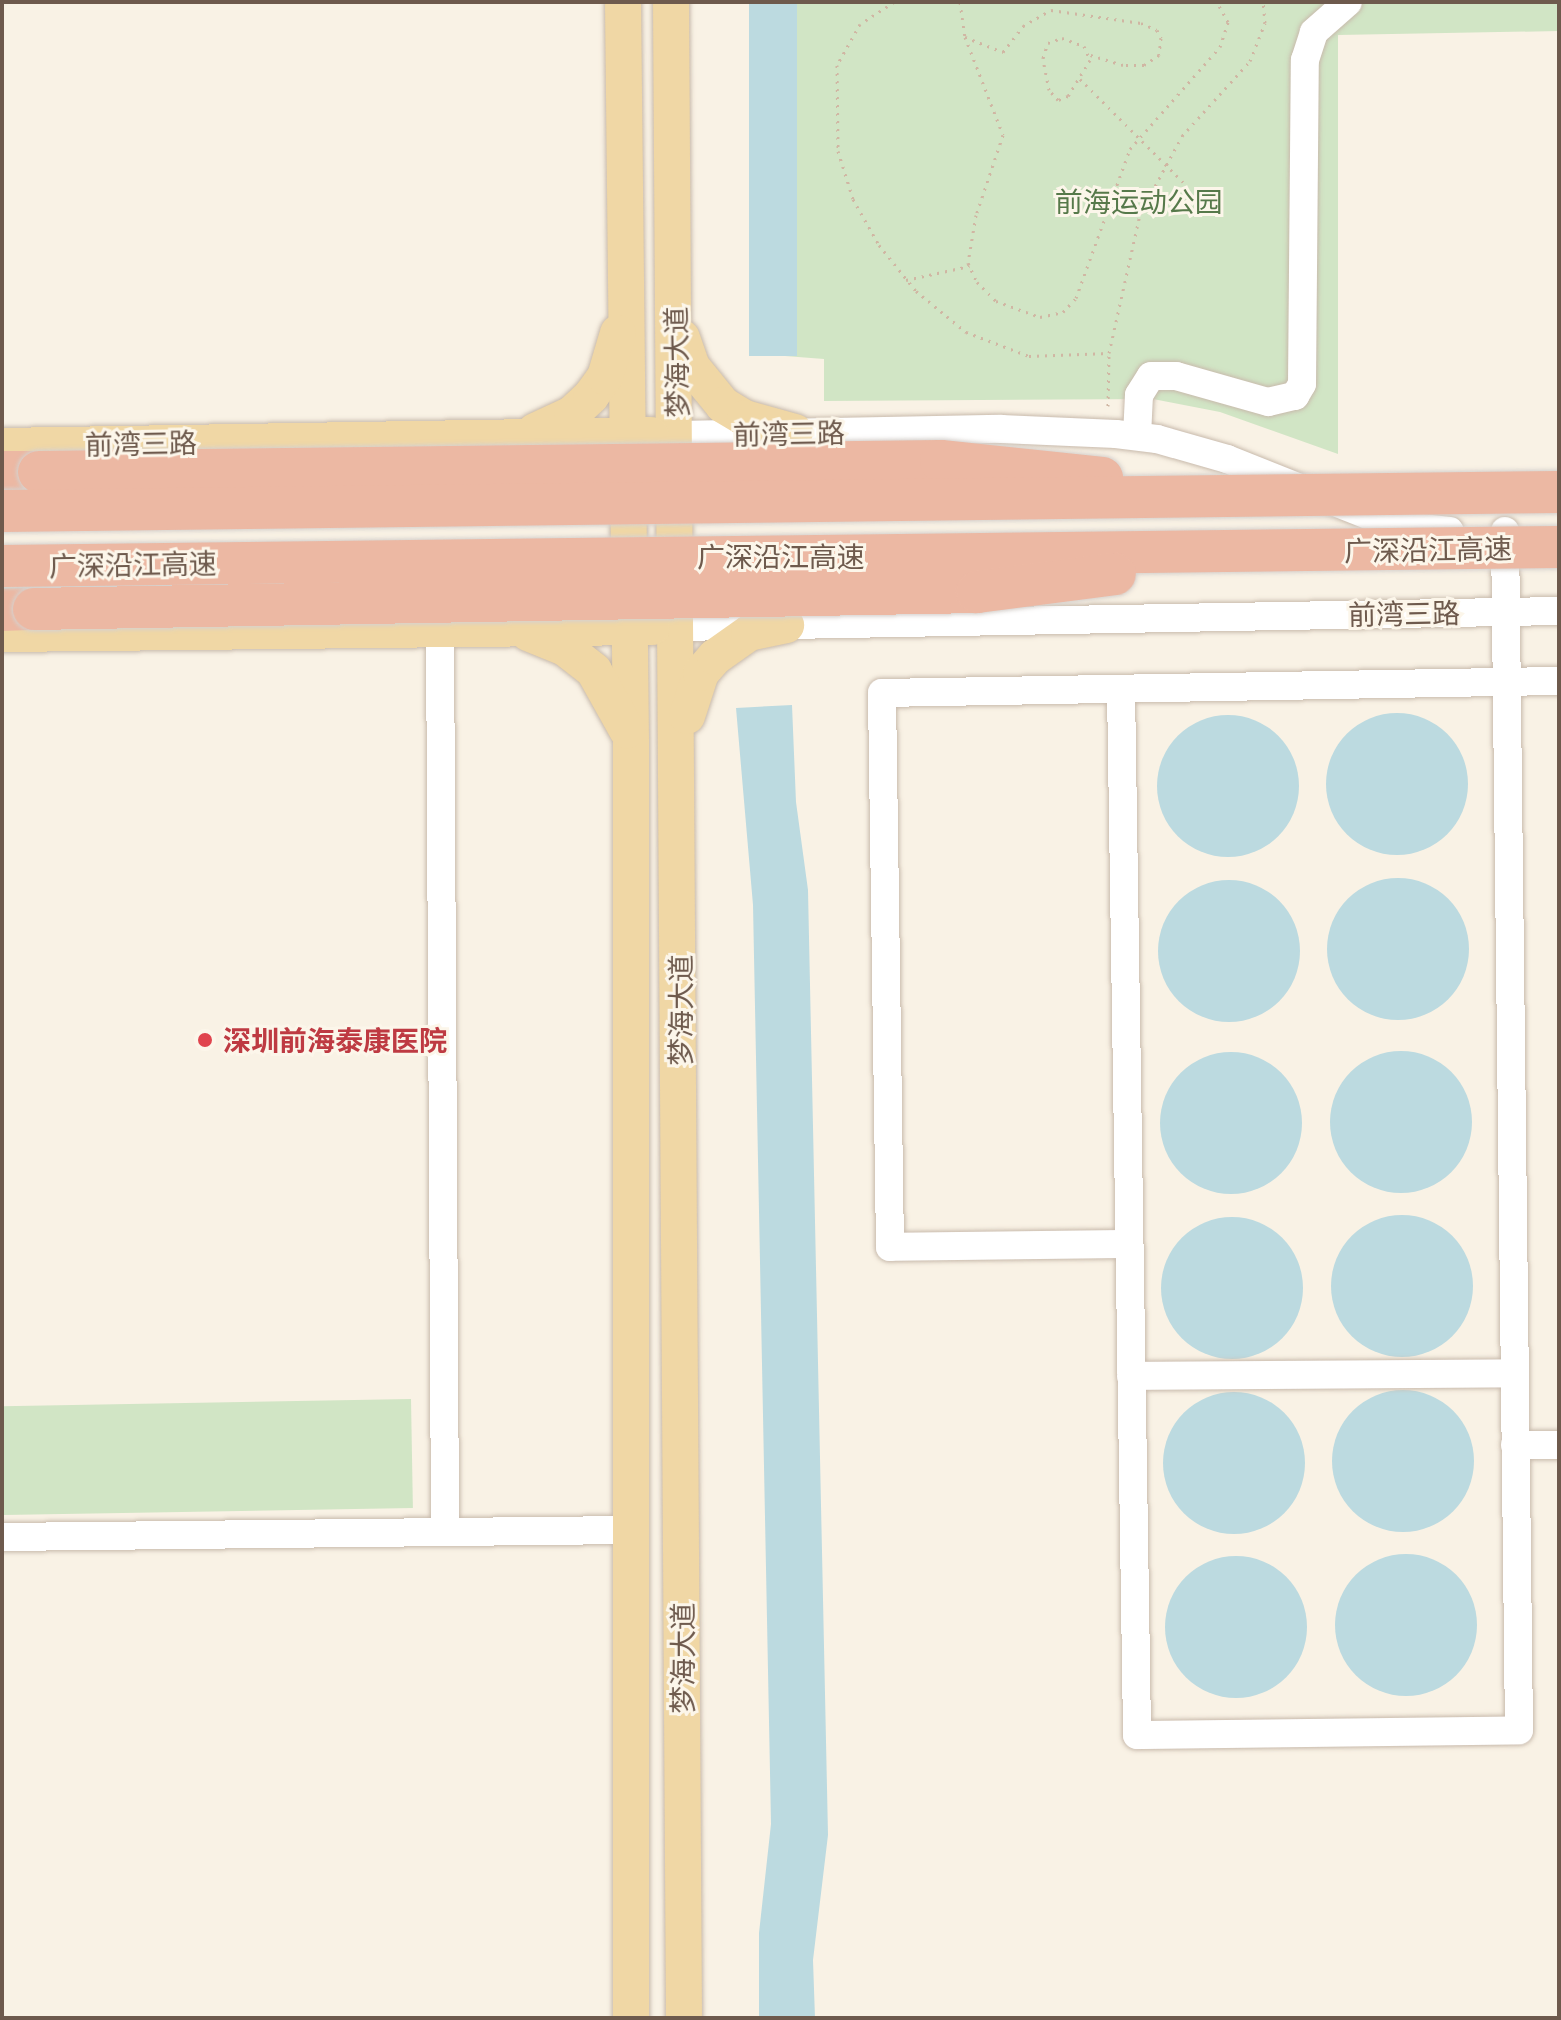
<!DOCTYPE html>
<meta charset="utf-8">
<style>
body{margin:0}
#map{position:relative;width:1561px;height:2020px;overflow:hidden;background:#f9f2e5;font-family:Manrope,"Noto Sans SC",sans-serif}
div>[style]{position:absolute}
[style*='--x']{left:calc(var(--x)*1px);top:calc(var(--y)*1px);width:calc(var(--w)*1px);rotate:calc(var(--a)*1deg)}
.green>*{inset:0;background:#d1e5c5;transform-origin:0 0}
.water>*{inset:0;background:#bcdae0;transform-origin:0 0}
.round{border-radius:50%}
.path>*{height:3px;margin-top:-1.5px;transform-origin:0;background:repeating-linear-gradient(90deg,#d0b6a3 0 2px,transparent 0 8px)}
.roads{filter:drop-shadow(0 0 2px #c8baac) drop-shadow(0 0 2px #c8baac)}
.minor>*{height:28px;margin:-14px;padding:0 14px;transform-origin:14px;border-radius:14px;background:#fff}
.major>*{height:36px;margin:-18px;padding:0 18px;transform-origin:18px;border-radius:18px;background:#f0d7a5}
.highway>*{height:42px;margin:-21px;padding:0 21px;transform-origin:21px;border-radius:21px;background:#ecb8a3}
.bridges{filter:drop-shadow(0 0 2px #d6d1cd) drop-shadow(0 0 2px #d6d1cd)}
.highway-bridge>*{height:42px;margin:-21px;padding:0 21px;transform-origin:21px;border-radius:21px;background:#ecb8a3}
.dots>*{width:22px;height:22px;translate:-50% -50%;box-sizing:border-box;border:4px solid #fcf6ea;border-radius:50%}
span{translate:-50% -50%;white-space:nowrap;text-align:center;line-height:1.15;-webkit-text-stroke:6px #fcf6ea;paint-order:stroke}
.park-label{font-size:28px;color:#56794a}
.street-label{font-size:28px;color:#6e5a4d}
.health-label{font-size:28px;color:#be3a42;font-weight:700}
.left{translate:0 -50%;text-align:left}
.frame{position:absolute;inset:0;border:4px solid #6e5a4d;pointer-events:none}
</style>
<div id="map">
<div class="green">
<i style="clip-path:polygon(797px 2px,1559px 2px,1559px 31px,1338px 35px,1338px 454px,1220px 412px,1153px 399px,824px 401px,824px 359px,785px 356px)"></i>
<i style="left:411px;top:1399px;width:109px;height:409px;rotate:89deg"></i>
</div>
<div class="water">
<i style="left:749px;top:2px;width:48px;height:354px"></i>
<i style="clip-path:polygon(792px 705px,796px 802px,808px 890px,828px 1835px,813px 1960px,815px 2018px,759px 2018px,759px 1933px,771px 1824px,753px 905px,736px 708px)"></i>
<i class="round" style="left:1326px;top:713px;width:142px;height:142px"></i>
<i class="round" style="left:1157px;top:715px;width:142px;height:142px"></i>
<i class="round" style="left:1327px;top:878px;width:142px;height:142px"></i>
<i class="round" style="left:1158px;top:880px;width:142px;height:142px"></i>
<i class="round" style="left:1330px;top:1051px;width:142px;height:142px"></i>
<i class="round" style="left:1160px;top:1052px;width:142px;height:142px"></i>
<i class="round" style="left:1331px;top:1215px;width:142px;height:142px"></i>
<i class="round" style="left:1161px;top:1217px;width:142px;height:142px"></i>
<i class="round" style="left:1332px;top:1390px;width:142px;height:142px"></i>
<i class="round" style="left:1163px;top:1392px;width:142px;height:142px"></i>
<i class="round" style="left:1335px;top:1554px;width:142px;height:142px"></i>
<i class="round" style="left:1165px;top:1556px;width:142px;height:142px"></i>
</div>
<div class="path">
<i style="--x:894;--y:2;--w:40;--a:147.1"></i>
<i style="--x:860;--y:24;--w:47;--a:119.3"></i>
<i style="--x:837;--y:65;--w:86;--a:89.3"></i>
<i style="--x:838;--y:151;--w:50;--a:72.6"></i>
<i style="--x:853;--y:199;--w:53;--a:60.5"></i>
<i style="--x:879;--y:245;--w:59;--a:51.2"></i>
<i style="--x:916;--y:291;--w:65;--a:39.4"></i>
<i style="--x:966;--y:332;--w:67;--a:20.9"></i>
<i style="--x:1029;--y:356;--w:80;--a:-2.1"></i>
<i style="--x:960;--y:2;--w:35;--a:82"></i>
<i style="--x:965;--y:37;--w:105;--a:68.8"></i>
<i style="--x:1003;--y:135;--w:84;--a:108.6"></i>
<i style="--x:976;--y:215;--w:49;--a:99.5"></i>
<i style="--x:968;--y:263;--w:21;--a:65"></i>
<i style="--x:977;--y:282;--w:27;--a:45"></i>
<i style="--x:996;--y:301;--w:47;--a:20"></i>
<i style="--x:1040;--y:317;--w:24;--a:-12"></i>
<i style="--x:1063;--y:312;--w:19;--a:-47"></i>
<i style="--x:1076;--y:298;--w:158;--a:-70.1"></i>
<i style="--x:1130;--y:149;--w:136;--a:-48.6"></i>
<i style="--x:1220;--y:47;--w:26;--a:-72"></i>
<i style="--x:1228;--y:22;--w:23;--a:-119"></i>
<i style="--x:965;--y:37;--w:41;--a:21.5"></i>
<i style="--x:1003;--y:52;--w:33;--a:-52"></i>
<i style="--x:1023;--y:26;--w:32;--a:-30"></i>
<i style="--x:1051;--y:10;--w:91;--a:8.2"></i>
<i style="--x:1141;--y:23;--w:17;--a:24"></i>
<i style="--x:1157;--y:30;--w:9;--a:63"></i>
<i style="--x:1161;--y:38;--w:17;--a:97"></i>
<i style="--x:1159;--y:55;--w:18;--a:146"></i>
<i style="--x:1144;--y:65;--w:21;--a:180"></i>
<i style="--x:1123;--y:65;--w:34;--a:-163"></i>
<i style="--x:1062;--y:38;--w:23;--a:20"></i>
<i style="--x:1084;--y:46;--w:15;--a:67"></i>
<i style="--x:1090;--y:60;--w:42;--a:121.4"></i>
<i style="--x:1068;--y:96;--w:11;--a:158"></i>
<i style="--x:1058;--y:100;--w:13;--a:-132"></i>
<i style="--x:1049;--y:90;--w:33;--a:-101"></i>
<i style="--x:1043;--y:58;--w:16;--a:-72"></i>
<i style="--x:1048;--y:43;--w:15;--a:-20"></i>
<i style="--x:1080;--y:79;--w:146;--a:45"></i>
<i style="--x:906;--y:280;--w:65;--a:-12.5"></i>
<i style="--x:1108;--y:406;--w:53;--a:-88.9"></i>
<i style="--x:1109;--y:353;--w:142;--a:-77.4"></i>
<i style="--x:1140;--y:214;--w:89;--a:-61.7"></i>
<i style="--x:1182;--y:136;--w:101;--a:-47.8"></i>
<i style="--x:1250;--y:61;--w:41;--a:-68.5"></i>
<i style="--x:1265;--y:23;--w:21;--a:-95"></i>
</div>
<div class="roads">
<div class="minor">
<i style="--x:677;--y:435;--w:324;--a:-1.1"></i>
<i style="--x:1001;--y:429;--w:115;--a:2.5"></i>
<i style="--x:1116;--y:434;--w:41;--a:7"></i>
<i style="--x:1157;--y:439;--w:73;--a:15.9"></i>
<i style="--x:1227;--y:459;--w:179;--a:21.7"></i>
<i style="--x:1393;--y:525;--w:57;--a:6"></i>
<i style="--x:1137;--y:436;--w:41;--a:-87.2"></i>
<i style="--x:1139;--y:395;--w:22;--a:-58"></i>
<i style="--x:1151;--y:376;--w:25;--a:0"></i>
<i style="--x:1176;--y:376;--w:96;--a:15.8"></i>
<i style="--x:1268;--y:402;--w:28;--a:-13"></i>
<i style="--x:1295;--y:396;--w:14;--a:-60"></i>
<i style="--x:1302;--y:384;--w:324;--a:-89.5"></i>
<i style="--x:1305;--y:60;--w:29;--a:-72"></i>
<i style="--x:1314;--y:32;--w:45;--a:-41.4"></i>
<i style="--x:677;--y:627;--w:882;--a:-1.04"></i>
<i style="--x:440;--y:630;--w:902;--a:89.68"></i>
<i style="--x:1121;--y:689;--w:1046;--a:89.12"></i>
<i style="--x:1137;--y:1735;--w:382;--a:-0.7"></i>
<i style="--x:1519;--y:1730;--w:1199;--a:-90.67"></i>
<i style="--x:1129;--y:1244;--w:239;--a:179.3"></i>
<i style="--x:890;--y:1247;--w:554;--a:-90.83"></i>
<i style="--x:882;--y:693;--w:677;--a:-1.02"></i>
<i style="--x:1131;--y:1376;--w:384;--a:-0.4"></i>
<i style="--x:1515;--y:1445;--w:44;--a:0"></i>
<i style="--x:2;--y:1537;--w:629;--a:-0.64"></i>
</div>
<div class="major">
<i style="--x:623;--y:2;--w:738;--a:89.38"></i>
<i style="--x:631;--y:740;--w:1278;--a:90"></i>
<i style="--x:671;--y:2;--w:2016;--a:89.63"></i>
<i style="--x:682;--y:338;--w:31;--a:71"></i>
<i style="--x:692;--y:367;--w:49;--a:50.8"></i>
<i style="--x:723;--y:405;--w:26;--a:31"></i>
<i style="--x:745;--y:418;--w:52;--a:15.6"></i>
<i style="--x:535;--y:431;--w:41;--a:-24.7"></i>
<i style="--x:572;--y:414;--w:26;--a:-43"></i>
<i style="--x:591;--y:396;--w:24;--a:-54"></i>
<i style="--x:605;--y:377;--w:46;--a:-73.5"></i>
<i style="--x:2;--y:446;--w:649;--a:-0.97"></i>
<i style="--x:528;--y:633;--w:40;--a:22"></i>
<i style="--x:565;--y:648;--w:37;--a:38"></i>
<i style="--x:594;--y:671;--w:68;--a:60.8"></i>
<i style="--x:2;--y:634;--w:650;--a:-0.62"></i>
<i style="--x:687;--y:716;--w:45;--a:-72"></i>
<i style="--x:701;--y:673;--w:21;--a:-49"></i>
<i style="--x:715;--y:657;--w:42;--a:-35.2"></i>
<i style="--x:749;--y:633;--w:38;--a:-12"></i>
</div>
<div class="highway">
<i style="--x:2;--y:472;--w:37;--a:0"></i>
<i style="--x:2;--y:610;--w:32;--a:-2"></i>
</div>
</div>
<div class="bridges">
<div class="highway-bridge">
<i style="--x:39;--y:472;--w:902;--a:-0.7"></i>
<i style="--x:941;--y:461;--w:162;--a:6"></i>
<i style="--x:2;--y:511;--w:1557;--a:-0.7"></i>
<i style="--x:2;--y:566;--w:1557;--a:-0.7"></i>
<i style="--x:34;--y:609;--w:943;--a:-1.03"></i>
<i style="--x:977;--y:592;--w:139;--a:-7.4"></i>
</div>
</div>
<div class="dots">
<i style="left:205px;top:1040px;background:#e0444e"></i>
</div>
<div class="park-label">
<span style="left:1139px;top:201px">前海运动公园</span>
</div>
<div class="street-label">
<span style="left:676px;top:362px;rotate:-91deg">梦海大道</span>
<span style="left:789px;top:433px;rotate:-1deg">前湾三路</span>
<span style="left:141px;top:443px;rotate:-1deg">前湾三路</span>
<span style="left:1428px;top:549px;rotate:-1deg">广深沿江高速</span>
<span style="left:781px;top:556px">广深沿江高速</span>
<span style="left:133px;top:564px;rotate:-1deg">广深沿江高速</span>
<span style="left:1404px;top:613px;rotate:-1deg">前湾三路</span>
<span style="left:680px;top:1010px;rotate:-90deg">梦海大道</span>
<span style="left:682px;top:1658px;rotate:-90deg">梦海大道</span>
</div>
<div class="health-label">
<span class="left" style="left:223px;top:1040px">深圳前海泰康医院</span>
</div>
<div class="frame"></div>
</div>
